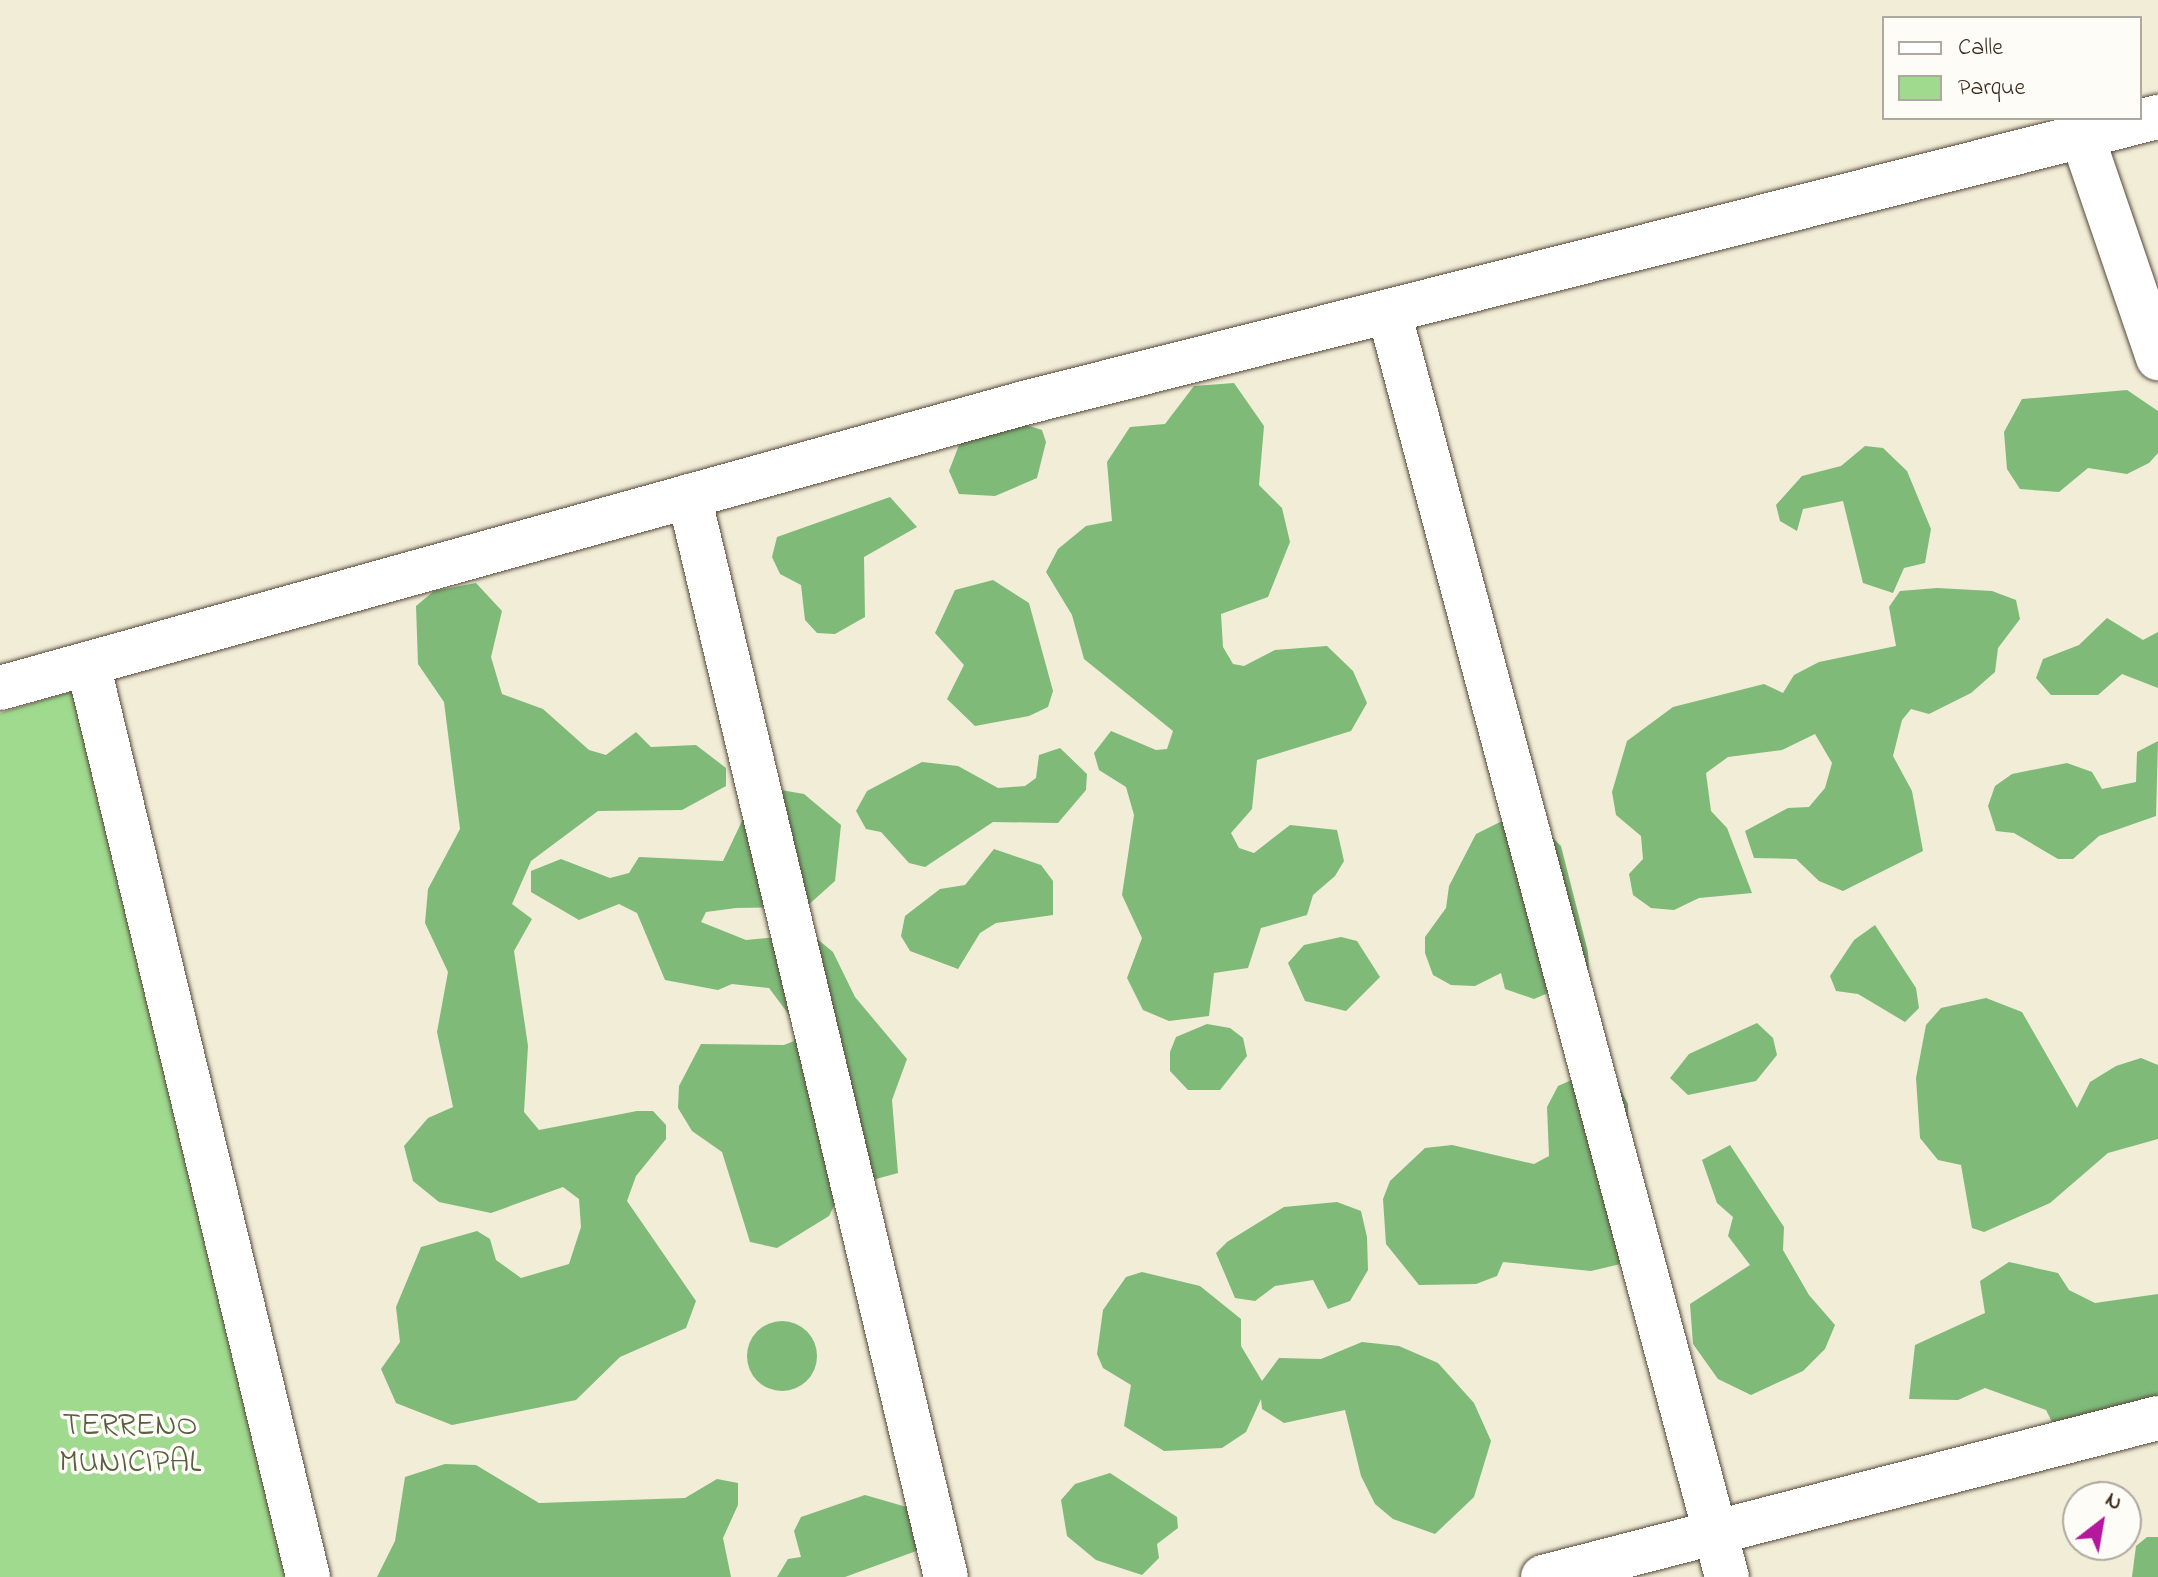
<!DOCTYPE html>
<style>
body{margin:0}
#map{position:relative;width:2158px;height:1577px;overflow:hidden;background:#f1edd7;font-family:"Indie Flower",sans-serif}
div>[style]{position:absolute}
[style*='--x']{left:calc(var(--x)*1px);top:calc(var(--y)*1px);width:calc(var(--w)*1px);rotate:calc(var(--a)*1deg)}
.green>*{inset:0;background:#9fda8e}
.forest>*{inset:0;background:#7fba79}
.round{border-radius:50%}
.roads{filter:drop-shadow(0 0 2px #56473a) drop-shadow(0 0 2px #56473a)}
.minor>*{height:44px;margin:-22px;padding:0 22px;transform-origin:22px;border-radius:22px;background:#fff}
span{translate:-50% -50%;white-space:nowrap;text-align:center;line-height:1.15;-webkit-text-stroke:7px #fdfcf7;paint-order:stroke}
.park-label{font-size:32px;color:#595f40}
.legend{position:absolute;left:1882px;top:16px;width:260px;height:104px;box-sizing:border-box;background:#fdfcf7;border:2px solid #afa8a0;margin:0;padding:10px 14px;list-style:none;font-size:24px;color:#3b2a1e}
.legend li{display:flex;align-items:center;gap:16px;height:40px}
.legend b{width:40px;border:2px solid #afa8a0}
.north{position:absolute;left:2062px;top:1481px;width:80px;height:80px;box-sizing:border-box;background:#fdfcf7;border:2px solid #afa8a0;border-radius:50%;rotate:31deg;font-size:22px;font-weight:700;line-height:32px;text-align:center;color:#3b2a1e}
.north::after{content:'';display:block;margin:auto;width:28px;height:36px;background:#b5179e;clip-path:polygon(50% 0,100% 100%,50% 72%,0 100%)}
</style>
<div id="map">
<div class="green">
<i style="clip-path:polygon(74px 691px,295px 1577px,0 1577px,0 713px)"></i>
</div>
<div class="forest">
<i style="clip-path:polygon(1234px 383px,1264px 426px,1259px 485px,1282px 508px,1290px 542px,1268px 597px,1221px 614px,1223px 647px,1233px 664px,1244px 666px,1275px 650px,1327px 646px,1353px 671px,1367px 703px,1351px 731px,1257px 760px,1252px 809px,1231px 833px,1239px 848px,1254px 853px,1290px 825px,1337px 830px,1344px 861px,1335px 876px,1313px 895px,1307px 915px,1261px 928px,1248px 968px,1214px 973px,1209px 1016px,1169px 1021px,1143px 1010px,1127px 978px,1142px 938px,1122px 895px,1134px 815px,1126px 787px,1099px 770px,1094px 753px,1111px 731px,1156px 750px,1167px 749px,1173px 731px,1084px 659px,1072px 615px,1046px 572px,1058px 549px,1086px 526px,1112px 521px,1107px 462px,1130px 427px,1165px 424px,1194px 386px)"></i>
<i style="clip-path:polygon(2127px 390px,2158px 411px,2158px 453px,2149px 463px,2127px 474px,2088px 468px,2059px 492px,2020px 489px,2007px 469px,2004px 432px,2022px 399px)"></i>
<i style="clip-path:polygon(1023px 424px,1042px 430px,1046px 442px,1037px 478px,995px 496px,959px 494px,949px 471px,959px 445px,983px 429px)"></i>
<i style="clip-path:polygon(1865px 446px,1883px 448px,1907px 471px,1931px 529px,1925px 563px,1904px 568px,1893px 593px,1863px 583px,1843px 501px,1803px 509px,1797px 531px,1780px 521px,1776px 505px,1802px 476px,1841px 466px)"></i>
<i style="clip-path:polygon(890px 497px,917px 527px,864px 557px,865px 617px,835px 634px,817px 633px,805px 620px,801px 585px,780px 574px,772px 557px,777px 537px)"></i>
<i style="clip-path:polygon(993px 580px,1029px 603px,1053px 691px,1048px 707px,1029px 716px,975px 726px,947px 699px,964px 665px,935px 633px,955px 590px)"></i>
<i style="clip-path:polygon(476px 583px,502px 611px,491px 657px,502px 694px,543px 709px,589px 750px,606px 755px,636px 732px,651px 747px,696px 745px,726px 768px,726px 786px,682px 810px,598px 811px,531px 861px,512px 904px,532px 919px,514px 951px,528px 1046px,524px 1112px,539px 1130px,637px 1111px,653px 1111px,666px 1125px,666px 1139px,636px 1176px,627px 1201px,696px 1301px,686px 1328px,620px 1357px,576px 1400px,452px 1425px,396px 1403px,381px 1369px,400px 1342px,396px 1307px,421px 1247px,477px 1231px,490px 1239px,496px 1260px,521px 1278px,569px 1264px,581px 1227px,579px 1199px,563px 1187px,491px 1213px,439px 1202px,413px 1181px,404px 1146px,428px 1118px,453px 1107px,437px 1032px,448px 972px,425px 923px,428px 889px,460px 829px,444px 702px,418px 664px,416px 606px,434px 591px)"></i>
<i style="clip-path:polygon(1937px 588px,1992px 591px,2016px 600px,2020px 619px,1998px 648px,1995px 672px,1971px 693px,1929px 714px,1911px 709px,1902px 720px,1893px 756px,1912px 791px,1923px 851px,1843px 891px,1819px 881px,1796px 859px,1754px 858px,1745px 831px,1788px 808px,1809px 807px,1825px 788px,1832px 763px,1815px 734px,1782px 750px,1728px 757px,1706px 773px,1711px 811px,1727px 828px,1752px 893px,1699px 898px,1674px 910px,1651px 908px,1633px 895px,1629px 874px,1643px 859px,1641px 836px,1616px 815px,1612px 792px,1627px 741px,1673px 707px,1764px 684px,1783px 693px,1794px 675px,1819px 662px,1896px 646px,1889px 607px,1900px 591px)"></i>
<i style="clip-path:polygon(2107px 618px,2143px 640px,2158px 632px,2158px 688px,2122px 674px,2098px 695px,2051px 695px,2036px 678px,2043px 659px,2079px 645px)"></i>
<i style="clip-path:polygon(2158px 741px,2156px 816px,2099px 836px,2073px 859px,2058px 859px,2014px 833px,1996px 831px,1988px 806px,1995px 786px,2012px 774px,2067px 763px,2092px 772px,2102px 789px,2136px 782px,2137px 752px)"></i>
<i style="clip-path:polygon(1060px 748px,1087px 774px,1086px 790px,1058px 823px,993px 822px,925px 867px,909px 863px,881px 832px,866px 829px,856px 811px,867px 791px,922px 762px,958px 766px,998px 788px,1025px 786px,1036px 778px,1039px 755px)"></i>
<i style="clip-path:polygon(781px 790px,804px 794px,841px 825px,835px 881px,806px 907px,736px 908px,706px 912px,701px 922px,746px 940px,811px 934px,833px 952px,855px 997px,907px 1059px,892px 1100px,898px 1173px,843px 1188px,829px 1216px,777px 1248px,750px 1242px,722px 1152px,692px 1131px,678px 1108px,679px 1086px,701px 1044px,784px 1045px,794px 1041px,796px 1024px,769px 988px,732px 984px,718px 990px,665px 980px,637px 913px,619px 904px,579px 920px,531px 892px,531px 871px,561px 859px,610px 878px,629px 873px,639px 857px,723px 861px,743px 819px)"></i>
<i style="clip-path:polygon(1504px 820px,1549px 834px,1561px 846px,1588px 952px,1589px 968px,1576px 981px,1534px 999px,1505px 989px,1501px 973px,1475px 986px,1451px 985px,1433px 975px,1425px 953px,1425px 937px,1446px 908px,1449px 886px,1476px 834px)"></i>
<i style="clip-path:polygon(994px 849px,1041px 865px,1053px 881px,1053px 915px,996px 923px,980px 933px,958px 969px,910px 951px,901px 936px,905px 916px,940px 889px,965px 885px)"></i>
<i style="clip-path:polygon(1875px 925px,1916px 988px,1919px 1008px,1905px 1022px,1858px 994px,1836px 991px,1830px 976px,1854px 940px)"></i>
<i style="clip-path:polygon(1341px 937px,1357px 941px,1380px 977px,1346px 1011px,1305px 1001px,1288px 963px,1304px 945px)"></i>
<i style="clip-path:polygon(1986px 998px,2022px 1012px,2077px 1108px,2090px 1082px,2116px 1066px,2141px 1058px,2158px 1065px,2158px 1139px,2108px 1153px,2050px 1203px,1984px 1232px,1972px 1228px,1961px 1165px,1938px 1160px,1920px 1138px,1916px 1078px,1926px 1025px,1941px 1008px)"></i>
<i style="clip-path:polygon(1757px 1023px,1773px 1038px,1777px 1055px,1756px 1081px,1688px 1095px,1670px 1078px,1689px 1054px)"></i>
<i style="clip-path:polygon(1207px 1024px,1230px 1028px,1243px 1038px,1247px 1056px,1220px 1090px,1188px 1090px,1170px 1071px,1170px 1052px,1176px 1037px)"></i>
<i style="clip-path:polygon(1583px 1075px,1616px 1081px,1628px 1104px,1629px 1262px,1591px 1271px,1503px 1262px,1497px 1276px,1476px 1284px,1419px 1285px,1386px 1244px,1383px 1199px,1390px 1181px,1425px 1148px,1452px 1145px,1534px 1164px,1549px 1156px,1547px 1107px,1558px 1086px)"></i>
<i style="clip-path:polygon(1730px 1145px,1784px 1227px,1783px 1250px,1809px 1295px,1835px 1325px,1825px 1349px,1803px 1371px,1751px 1395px,1718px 1379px,1693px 1344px,1690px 1304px,1750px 1265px,1728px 1236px,1733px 1217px,1717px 1203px,1702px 1160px)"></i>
<i style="clip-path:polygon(1337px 1202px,1361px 1211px,1367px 1237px,1368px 1270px,1350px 1301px,1328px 1309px,1313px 1280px,1275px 1286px,1255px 1301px,1235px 1298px,1216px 1253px,1227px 1242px,1284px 1207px)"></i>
<i style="clip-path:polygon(2009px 1262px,2058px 1273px,2069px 1290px,2095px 1303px,2158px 1294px,2158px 1415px,2062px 1442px,2046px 1410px,1985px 1388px,1958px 1400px,1909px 1399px,1915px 1345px,1985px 1313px,1980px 1281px)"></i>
<i style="clip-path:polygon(1142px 1272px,1200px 1286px,1241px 1319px,1241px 1346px,1262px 1381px,1279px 1358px,1321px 1359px,1362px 1342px,1399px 1346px,1438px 1363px,1474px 1403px,1491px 1441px,1474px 1497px,1435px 1534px,1393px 1519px,1375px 1504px,1361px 1476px,1345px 1410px,1284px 1423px,1262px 1409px,1261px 1399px,1246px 1432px,1222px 1448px,1164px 1451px,1124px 1426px,1131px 1385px,1103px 1368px,1097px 1354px,1103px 1310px,1126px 1277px)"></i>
<i class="round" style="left:747px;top:1321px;width:70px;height:70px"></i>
<i style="clip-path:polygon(445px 1464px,476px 1465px,539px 1503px,685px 1498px,717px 1479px,738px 1483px,738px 1505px,723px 1538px,731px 1577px,377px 1577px,395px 1541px,405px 1477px)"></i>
<i style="clip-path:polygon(1110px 1473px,1177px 1517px,1178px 1528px,1157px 1544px,1159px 1558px,1142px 1575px,1096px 1560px,1067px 1536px,1061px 1500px,1075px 1484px)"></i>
<i style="clip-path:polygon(865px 1495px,910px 1508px,919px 1550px,845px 1577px,777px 1577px,788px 1559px,801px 1557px,794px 1531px,801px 1517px)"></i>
<i style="clip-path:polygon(2147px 1537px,2158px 1537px,2158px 1577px,2132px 1577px,2136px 1546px)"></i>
</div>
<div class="roads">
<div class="minor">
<i style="--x:2082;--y:136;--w:235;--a:71.1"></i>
<i style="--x:1389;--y:312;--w:1309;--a:75.04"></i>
<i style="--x:689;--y:496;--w:1111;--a:76.63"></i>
<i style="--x:88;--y:664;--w:939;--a:76.45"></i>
<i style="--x:0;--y:688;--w:1063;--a:-15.55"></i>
<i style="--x:1024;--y:403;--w:1170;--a:-14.16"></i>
<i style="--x:1543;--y:1577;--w:635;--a:-14.5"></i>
</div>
</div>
<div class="park-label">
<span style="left:130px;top:1446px">TERRENO<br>MUNICIPAL</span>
</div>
<ul class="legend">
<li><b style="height:10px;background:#fff"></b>Calle</li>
<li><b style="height:22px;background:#9fda8e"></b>Parque</li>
</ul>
<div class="north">N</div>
</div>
